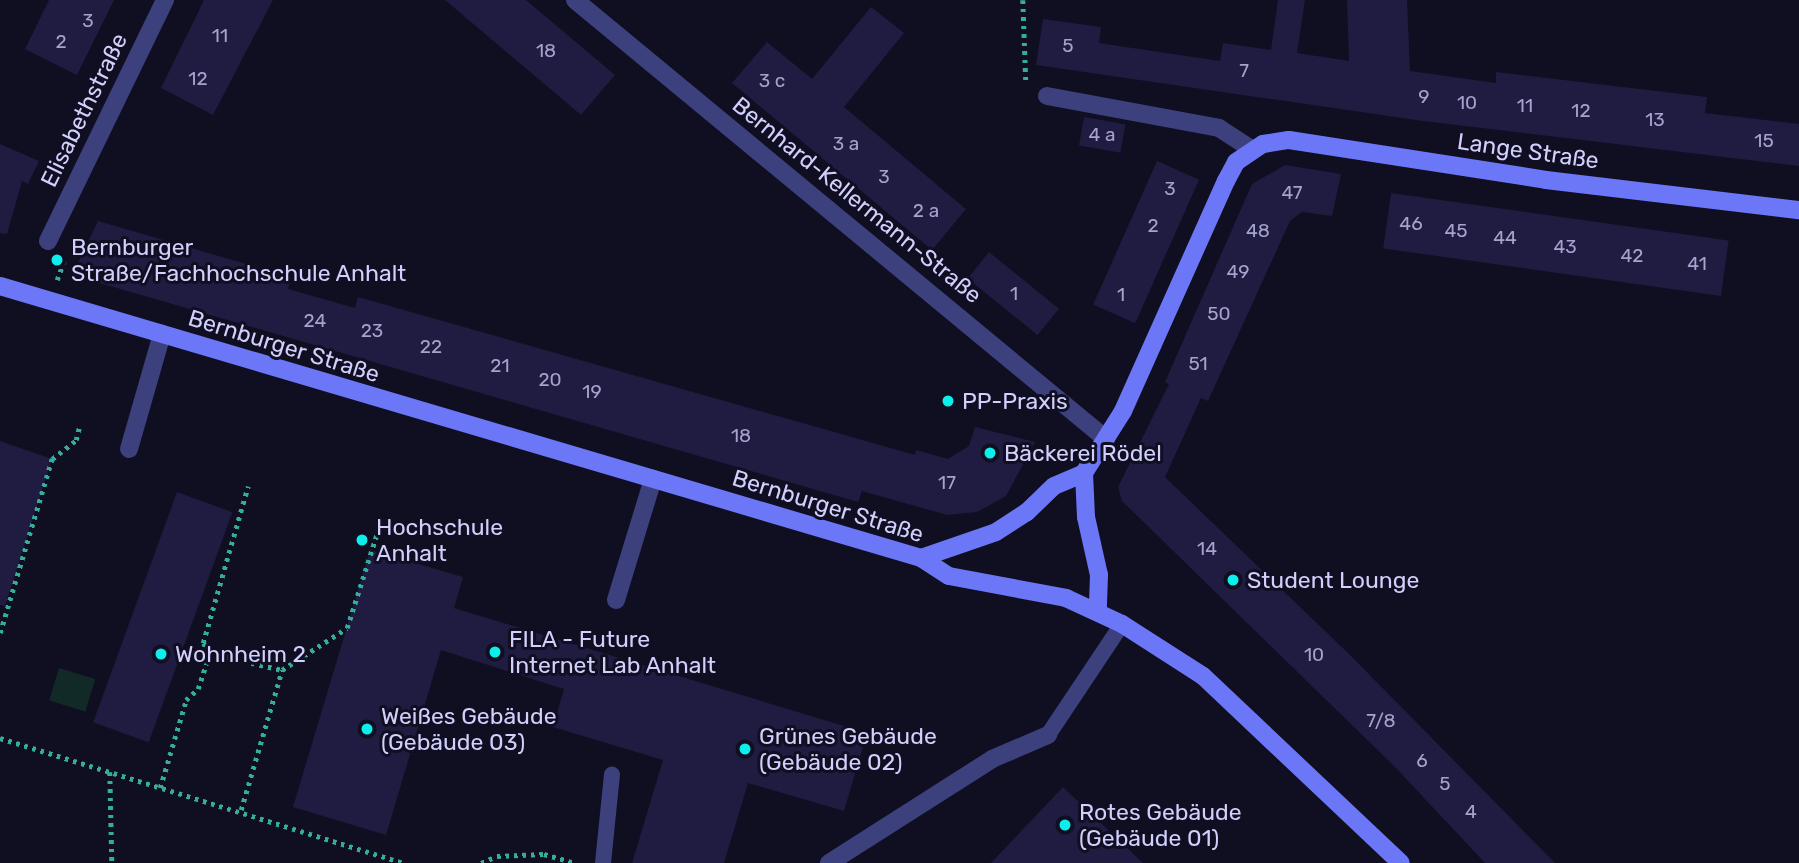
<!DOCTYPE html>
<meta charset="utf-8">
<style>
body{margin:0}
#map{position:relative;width:1799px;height:863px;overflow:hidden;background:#100e21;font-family:Rubik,sans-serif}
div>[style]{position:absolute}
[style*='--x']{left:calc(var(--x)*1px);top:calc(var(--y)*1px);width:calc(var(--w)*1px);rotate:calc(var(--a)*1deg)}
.green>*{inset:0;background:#122a27;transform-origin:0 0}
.building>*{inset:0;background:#1f1b41;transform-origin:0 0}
.path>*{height:4.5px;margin-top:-2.25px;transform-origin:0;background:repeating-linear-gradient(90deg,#34ad99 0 3.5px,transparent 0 8.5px)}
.service>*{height:16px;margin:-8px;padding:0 8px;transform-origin:8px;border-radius:8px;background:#3c407d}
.minor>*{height:18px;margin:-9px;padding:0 9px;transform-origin:9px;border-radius:9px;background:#3c407d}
.secondary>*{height:18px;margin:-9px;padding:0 9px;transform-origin:9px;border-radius:9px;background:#6c77f8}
.dots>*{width:19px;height:19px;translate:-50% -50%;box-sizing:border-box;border:4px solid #100e21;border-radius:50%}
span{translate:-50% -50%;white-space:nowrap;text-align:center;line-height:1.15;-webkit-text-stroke:6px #100e21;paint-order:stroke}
.number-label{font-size:19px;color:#a4a3ce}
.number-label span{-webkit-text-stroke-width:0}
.street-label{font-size:23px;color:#d1d0fd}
.poi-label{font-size:23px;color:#d1d0fd}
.left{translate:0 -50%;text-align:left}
</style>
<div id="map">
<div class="green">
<i style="left:59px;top:668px;width:38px;height:34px;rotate:17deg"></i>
</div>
<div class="building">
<i style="clip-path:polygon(49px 0,114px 0,77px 75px,25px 49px)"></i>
<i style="clip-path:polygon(204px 0,273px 0,213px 115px,161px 88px)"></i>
<i style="clip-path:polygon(445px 0,526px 0,615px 75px,581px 115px)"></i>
<i style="clip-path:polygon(1278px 0,1305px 0,1297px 53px,1349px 61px,1347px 0,1407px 0,1410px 71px,1496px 83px,1496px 72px,1707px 97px,1705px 113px,1799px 124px,1799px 166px,1423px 121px,1036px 65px,1043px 19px,1101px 27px,1099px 43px,1220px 61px,1223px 43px,1271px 50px)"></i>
<i style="clip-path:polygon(871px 7px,904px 33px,844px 107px,966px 209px,932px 250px,732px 83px,767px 42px,812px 79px)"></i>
<i style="left:1084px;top:117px;width:42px;height:29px;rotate:10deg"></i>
<i style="clip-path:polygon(0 144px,39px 161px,28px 184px,22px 181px,7px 234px,0 233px)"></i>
<i style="left:1157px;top:161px;width:46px;height:157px;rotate:24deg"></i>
<i style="clip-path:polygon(1285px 165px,1341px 174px,1332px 216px,1302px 212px,1290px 221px,1208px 401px,1201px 398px,1165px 477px,1351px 656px,1555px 863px,1485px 863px,1395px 767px,1122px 501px,1118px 487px,1169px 384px,1165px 382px,1252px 184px)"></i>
<i style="left:1391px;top:193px;width:341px;height:56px;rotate:8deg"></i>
<i style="clip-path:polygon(98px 221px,291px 277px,288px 289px,355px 308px,358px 297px,915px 455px,916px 450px,948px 459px,969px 446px,975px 427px,1035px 442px,1006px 496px,977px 512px,947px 515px,862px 491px,858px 502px,72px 275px)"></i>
<i style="left:989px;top:252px;width:90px;height:34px;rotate:39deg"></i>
<i style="clip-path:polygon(0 441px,52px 459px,5px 606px,0 605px)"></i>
<i style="left:177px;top:492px;width:59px;height:245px;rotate:20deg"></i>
<i style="clip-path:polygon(370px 550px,463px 577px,454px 608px,867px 733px,844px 811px,748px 783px,724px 863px,632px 863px,663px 760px,553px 727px,564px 689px,441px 650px,386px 835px,293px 807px)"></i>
<i style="clip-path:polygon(1063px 787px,1143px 863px,991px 863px)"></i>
</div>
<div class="path">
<i style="--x:1023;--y:0;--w:83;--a:87.9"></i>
<i style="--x:57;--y:280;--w:23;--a:-70"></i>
<i style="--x:0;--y:633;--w:182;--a:-73.4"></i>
<i style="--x:52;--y:459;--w:31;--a:-38"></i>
<i style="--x:76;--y:440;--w:12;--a:-76"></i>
<i style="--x:210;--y:653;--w:74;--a:13.3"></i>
<i style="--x:0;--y:738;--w:422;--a:17.2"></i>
<i style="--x:110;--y:772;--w:91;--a:88.7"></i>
<i style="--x:160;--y:788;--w:92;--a:-73.5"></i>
<i style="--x:186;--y:700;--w:16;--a:-43"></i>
<i style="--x:198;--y:689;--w:38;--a:-72"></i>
<i style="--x:210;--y:653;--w:12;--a:-125"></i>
<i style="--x:203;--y:643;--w:163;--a:-74"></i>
<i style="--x:241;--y:810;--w:146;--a:-73.7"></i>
<i style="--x:282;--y:670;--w:77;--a:-32.9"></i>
<i style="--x:347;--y:628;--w:109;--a:-72.4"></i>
<i style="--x:481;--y:863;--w:17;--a:-24"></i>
<i style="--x:497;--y:856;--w:47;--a:-2.4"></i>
<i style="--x:544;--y:854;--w:32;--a:16"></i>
</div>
<div class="service">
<i style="--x:1048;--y:735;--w:133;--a:-56.3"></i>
<i style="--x:603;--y:863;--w:89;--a:-84.2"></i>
</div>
<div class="minor">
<i style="--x:575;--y:0;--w:689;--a:39.58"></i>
<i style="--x:1047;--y:96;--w:175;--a:10.5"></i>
<i style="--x:1219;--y:128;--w:38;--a:33"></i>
<i style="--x:48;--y:241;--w:268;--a:-64.1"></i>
<i style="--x:129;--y:449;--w:120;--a:-74"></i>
<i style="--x:616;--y:600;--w:127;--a:-73"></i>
<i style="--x:829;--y:863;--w:193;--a:-32.5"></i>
<i style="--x:992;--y:759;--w:61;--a:-23.2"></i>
</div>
<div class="secondary">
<i style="--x:0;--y:286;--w:960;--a:16.45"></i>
<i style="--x:921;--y:558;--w:33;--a:33"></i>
<i style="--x:949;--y:576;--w:119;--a:10.6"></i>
<i style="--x:1066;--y:598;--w:62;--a:24.9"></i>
<i style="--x:1122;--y:624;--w:96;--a:32.7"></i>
<i style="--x:1203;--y:676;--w:272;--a:43.4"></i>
<i style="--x:1084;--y:473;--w:44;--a:87.4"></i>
<i style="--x:1086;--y:517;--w:59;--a:77.4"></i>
<i style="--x:1099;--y:575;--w:37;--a:92"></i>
<i style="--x:921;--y:558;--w:79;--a:-19.1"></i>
<i style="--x:996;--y:532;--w:37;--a:-33"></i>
<i style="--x:1027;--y:512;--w:37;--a:-44"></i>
<i style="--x:1054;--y:486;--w:33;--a:-23"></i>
<i style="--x:1084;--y:473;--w:73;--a:-57.8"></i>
<i style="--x:1123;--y:411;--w:252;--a:-65.9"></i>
<i style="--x:1226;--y:181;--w:21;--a:-62"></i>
<i style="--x:1236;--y:162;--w:32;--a:-34"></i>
<i style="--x:1263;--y:144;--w:26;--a:-9"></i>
<i style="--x:1289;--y:140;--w:260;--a:8.8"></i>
<i style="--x:1546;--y:180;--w:255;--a:6.8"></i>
</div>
<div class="dots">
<i style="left:57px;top:260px;background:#0cedec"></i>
<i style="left:948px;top:401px;background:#0cedec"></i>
<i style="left:990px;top:453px;background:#0cedec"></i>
<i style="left:362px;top:540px;background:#0cedec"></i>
<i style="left:1233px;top:580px;background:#0cedec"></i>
<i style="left:495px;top:652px;background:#0cedec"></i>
<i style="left:161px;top:654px;background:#0cedec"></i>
<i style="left:367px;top:729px;background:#0cedec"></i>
<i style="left:745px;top:749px;background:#0cedec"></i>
<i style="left:1065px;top:825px;background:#0cedec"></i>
</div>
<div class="number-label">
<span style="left:88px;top:21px">3</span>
<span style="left:220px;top:36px">11</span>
<span style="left:61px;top:42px">2</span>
<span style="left:1068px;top:46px">5</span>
<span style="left:546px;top:51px">18</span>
<span style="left:1244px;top:71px">7</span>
<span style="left:198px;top:79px">12</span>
<span style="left:772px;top:81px">3 c</span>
<span style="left:1424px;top:97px">9</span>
<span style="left:1467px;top:103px">10</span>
<span style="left:1525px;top:106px">11</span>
<span style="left:1581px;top:111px">12</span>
<span style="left:1655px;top:120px">13</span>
<span style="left:1102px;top:135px">4 a</span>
<span style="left:1764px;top:141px">15</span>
<span style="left:846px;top:144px">3 a</span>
<span style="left:884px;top:177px">3</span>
<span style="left:1170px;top:189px">3</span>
<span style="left:1292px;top:193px">47</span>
<span style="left:926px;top:211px">2 a</span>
<span style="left:1411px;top:224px">46</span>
<span style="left:1153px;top:226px">2</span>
<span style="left:1258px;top:231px">48</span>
<span style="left:1456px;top:231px">45</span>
<span style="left:1505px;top:238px">44</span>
<span style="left:1565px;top:247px">43</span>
<span style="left:1632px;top:256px">42</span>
<span style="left:1697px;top:264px">41</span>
<span style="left:1238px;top:272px">49</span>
<span style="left:1014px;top:294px">1</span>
<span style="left:1121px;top:295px">1</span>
<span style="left:1219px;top:314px">50</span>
<span style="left:315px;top:321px">24</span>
<span style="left:372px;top:331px">23</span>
<span style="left:431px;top:347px">22</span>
<span style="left:1198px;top:364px">51</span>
<span style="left:500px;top:366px">21</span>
<span style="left:550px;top:380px">20</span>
<span style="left:592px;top:392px">19</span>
<span style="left:741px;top:436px">18</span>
<span style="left:947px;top:483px">17</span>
<span style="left:1207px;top:549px">14</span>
<span style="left:1314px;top:655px">10</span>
<span style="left:1381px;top:721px">7/8</span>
<span style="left:1422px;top:761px">6</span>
<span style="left:1445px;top:784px">5</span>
<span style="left:1471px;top:812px">4</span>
</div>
<div class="street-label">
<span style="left:84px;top:110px;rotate:-64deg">Elisabethstraße</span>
<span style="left:1528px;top:151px;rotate:8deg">Lange Straße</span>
<span style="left:857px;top:200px;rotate:39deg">Bernhard-Kellermann-Straße</span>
<span style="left:284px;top:346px;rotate:17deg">Bernburger Straße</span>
<span style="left:828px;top:506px;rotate:17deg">Bernburger Straße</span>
</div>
<div class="poi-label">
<span class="left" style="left:71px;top:260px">Bernburger<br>Straße/Fachhochschule Anhalt</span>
<span class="left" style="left:962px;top:401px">PP-Praxis</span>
<span class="left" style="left:1004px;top:453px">Bäckerei Rödel</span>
<span class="left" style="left:376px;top:540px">Hochschule<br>Anhalt</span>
<span class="left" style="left:1247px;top:580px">Student Lounge</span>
<span class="left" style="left:509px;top:652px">FILA - Future<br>Internet Lab Anhalt</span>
<span class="left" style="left:175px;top:654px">Wohnheim 2</span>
<span class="left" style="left:381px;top:729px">Weißes Gebäude<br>(Gebäude 03)</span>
<span class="left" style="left:759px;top:749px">Grünes Gebäude<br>(Gebäude 02)</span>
<span class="left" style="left:1079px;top:825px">Rotes Gebäude<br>(Gebäude 01)</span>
</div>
</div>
